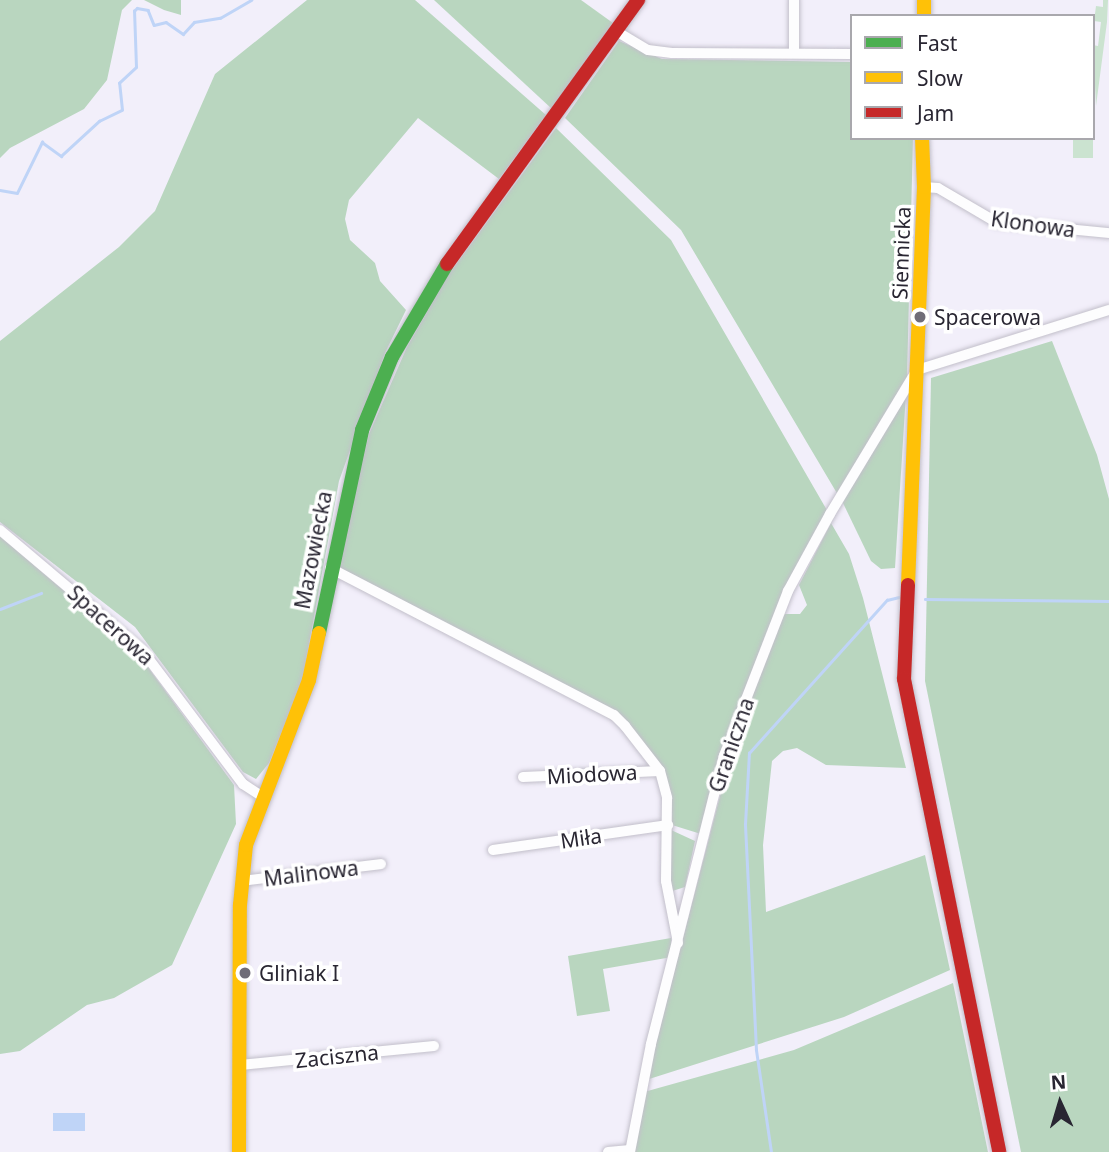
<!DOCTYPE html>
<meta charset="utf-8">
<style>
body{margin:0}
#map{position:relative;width:1109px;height:1152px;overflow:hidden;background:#f2effa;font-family:"Noto Sans",sans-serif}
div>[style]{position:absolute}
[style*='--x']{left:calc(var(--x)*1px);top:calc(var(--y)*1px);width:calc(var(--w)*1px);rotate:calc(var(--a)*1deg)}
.green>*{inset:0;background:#cbe3d0;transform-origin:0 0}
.forest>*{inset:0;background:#b9d6bf}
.water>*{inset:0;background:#bfd4f7;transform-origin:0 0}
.stream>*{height:2.5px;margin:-1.25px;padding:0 1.25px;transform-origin:1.25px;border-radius:1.25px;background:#bfd4f7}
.roads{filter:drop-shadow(0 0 2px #c2bfca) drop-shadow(0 0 2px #c2bfca)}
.street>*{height:10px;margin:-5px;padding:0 5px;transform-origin:5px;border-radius:5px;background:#fdfdfe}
.fast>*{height:14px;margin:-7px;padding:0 7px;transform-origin:7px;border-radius:7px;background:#4caf50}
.slow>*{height:14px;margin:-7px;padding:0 7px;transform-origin:7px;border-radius:7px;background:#ffc107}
.jam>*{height:14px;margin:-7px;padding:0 7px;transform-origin:7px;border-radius:7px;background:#c62828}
.dots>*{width:19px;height:19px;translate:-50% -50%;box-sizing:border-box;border:4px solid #fff;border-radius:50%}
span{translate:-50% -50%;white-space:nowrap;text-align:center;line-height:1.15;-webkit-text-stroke:7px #fff;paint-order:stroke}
.street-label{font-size:21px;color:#292632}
.poi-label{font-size:21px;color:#292632}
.left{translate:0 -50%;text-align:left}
.legend{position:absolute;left:850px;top:14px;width:245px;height:126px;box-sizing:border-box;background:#fff;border:2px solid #a9a8ad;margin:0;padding:9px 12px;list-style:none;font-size:21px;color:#292632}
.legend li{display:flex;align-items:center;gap:14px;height:35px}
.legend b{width:35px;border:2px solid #a9a8ad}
.north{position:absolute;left:1025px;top:1068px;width:70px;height:70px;-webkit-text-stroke:5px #fff;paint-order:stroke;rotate:356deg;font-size:19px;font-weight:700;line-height:28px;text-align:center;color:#292632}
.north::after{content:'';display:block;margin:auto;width:24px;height:32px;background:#292632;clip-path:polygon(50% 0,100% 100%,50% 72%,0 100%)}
</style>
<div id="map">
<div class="green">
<i style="clip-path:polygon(1103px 0,1108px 0,1107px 22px,1096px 106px,1093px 45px,1098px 46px,1101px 22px,1094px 21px,1096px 6px,1103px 7px)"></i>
<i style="left:1073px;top:138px;width:20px;height:20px"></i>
</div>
<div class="forest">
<i style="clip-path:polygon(0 0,132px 0,122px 10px,107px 80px,84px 109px,10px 148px,0 158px)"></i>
<i style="clip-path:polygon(144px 0,181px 0,181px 15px,164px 10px)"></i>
<i style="clip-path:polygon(307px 0,415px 0,546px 115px,499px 179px,418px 118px,349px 200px,345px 219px,350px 240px,375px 263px,380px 281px,406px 310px,385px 353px,339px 481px,302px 682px,269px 763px,256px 779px,243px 772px,135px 627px,0 522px,0 341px,119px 247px,155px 211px,215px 74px)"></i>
<i style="clip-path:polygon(434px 0,581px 0,613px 23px,552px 109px)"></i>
<i style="clip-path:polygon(619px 41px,662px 59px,852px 62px,852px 138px,913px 138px,907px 378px,838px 495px,681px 230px,565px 118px)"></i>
<i style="clip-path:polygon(556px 128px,671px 240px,828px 512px,775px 618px,701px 834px,672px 825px,670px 799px,633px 730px,338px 567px,369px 434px,407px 347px,449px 274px)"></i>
<i style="clip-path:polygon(1052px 341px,1097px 455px,1109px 499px,1109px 1152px,1021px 1152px,925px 681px,931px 378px)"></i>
<i style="clip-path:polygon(906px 393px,895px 568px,881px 569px,871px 561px,842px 501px)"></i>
<i style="clip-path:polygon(831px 523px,849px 554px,863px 598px,906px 768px,826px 765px,797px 748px,783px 751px,772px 761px,763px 845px,766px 912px,925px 855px,950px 970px,844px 1017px,646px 1080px,737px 731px,784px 614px,800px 614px,807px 605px,799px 585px)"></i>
<i style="clip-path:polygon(0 536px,139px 655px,234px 785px,236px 824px,172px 965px,114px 998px,87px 1005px,20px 1051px,0 1054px)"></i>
<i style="clip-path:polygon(671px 830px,695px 841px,685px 887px,669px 892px)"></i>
<i style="clip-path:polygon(671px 938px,672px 957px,603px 969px,610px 1011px,577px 1016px,568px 956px)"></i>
<i style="clip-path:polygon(953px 983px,988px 1152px,633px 1152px,644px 1092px,794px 1050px)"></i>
</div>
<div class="water">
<i style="left:85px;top:1113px;width:18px;height:32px;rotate:90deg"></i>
</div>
<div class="stream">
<i style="--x:0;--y:190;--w:17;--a:10"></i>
<i style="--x:17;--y:193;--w:57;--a:-63.9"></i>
<i style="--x:42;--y:142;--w:24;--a:36"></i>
<i style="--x:61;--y:156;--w:52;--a:-42.6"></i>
<i style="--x:99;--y:121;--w:25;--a:-26"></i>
<i style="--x:122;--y:110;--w:27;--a:-96"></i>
<i style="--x:119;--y:83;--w:23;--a:-43"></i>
<i style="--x:136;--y:67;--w:56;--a:-92"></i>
<i style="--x:134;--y:11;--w:4;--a:-45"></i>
<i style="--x:137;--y:8;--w:11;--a:10"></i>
<i style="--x:148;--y:10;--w:16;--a:68"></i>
<i style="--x:154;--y:25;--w:12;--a:-14"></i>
<i style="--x:166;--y:22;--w:21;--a:35"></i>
<i style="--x:183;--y:34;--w:16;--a:-47"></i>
<i style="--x:194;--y:22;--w:26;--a:-9"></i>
<i style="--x:220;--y:18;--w:36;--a:-30"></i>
<i style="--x:925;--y:599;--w:184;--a:0.6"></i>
<i style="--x:0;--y:609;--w:44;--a:-21.3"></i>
<i style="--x:771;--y:1152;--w:103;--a:-98.4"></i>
<i style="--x:756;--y:1050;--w:226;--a:-92.8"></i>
<i style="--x:745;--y:824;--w:71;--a:-86.8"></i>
<i style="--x:749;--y:753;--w:206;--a:-48"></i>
<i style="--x:887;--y:600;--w:12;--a:-14"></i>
</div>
<div class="roads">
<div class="street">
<i style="--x:794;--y:0;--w:53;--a:90"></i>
<i style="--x:616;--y:31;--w:37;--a:31"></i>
<i style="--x:648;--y:50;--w:24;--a:7"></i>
<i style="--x:672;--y:53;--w:180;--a:0.3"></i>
<i style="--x:924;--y:187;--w:14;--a:4"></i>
<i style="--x:938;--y:188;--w:67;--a:30.4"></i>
<i style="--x:996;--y:222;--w:114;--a:5.6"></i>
<i style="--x:0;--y:530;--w:186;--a:40.2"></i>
<i style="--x:142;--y:650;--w:168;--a:53"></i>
<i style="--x:243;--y:784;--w:24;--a:33"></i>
<i style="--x:330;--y:568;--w:320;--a:27.4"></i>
<i style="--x:614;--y:715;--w:16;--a:45"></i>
<i style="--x:625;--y:726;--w:57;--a:52.1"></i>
<i style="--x:660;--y:771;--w:28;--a:75"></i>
<i style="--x:667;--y:798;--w:83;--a:90.7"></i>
<i style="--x:666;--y:881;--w:63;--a:79"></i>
<i style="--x:523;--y:777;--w:137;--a:-2.5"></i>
<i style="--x:493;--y:850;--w:177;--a:-8.1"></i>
<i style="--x:241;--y:881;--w:141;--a:-6.9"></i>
<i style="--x:240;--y:1065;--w:195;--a:-5.6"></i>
<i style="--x:608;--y:1152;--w:22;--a:-5"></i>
<i style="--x:630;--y:1152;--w:110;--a:-79"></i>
<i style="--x:651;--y:1044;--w:297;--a:-75.8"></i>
<i style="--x:724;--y:756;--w:177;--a:-68.8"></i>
<i style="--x:788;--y:591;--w:88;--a:-61.4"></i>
<i style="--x:830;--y:514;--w:168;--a:-58.9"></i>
<i style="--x:917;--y:370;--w:201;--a:-17.4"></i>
</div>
<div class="fast">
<i style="--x:319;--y:633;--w:208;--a:-78"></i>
<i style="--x:362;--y:430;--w:79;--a:-67.7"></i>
<i style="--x:392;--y:357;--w:108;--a:-59.4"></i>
</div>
<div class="slow">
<i style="--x:924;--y:0;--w:16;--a:90"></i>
<i style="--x:908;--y:585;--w:398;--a:-87.7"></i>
<i style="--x:924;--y:187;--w:49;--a:-92.3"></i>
<i style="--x:239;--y:1152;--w:247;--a:-89.8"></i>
<i style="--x:240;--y:905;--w:60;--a:-84.3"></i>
<i style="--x:246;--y:845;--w:177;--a:-69.1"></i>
<i style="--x:309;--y:680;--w:48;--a:-78"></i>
</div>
<div class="jam">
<i style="--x:447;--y:264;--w:326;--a:-54.1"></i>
<i style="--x:908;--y:585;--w:94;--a:92.4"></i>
<i style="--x:904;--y:679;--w:482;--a:78.6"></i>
</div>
</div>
<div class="dots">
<i style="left:920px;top:317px;background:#6f6c78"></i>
<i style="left:245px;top:973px;background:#6f6c78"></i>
</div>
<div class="street-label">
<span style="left:1033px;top:224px;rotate:8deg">Klonowa</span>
<span style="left:901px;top:253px;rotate:-88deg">Siennicka</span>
<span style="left:313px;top:550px;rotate:-79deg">Mazowiecka</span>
<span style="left:111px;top:625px;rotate:42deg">Spacerowa</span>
<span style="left:731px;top:745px;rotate:-71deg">Graniczna</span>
<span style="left:592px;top:774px;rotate:-3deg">Miodowa</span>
<span style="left:581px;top:838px;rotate:-8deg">Miła</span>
<span style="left:311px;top:873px;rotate:-7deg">Malinowa</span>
<span style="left:337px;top:1056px;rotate:-6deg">Zaciszna</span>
</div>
<div class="poi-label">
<span class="left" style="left:934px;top:317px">Spacerowa</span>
<span class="left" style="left:259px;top:973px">Gliniak I</span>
</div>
<ul class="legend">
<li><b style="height:9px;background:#4caf50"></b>Fast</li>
<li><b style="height:9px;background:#ffc107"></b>Slow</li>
<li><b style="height:9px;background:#c62828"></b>Jam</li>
</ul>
<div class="north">N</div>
</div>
